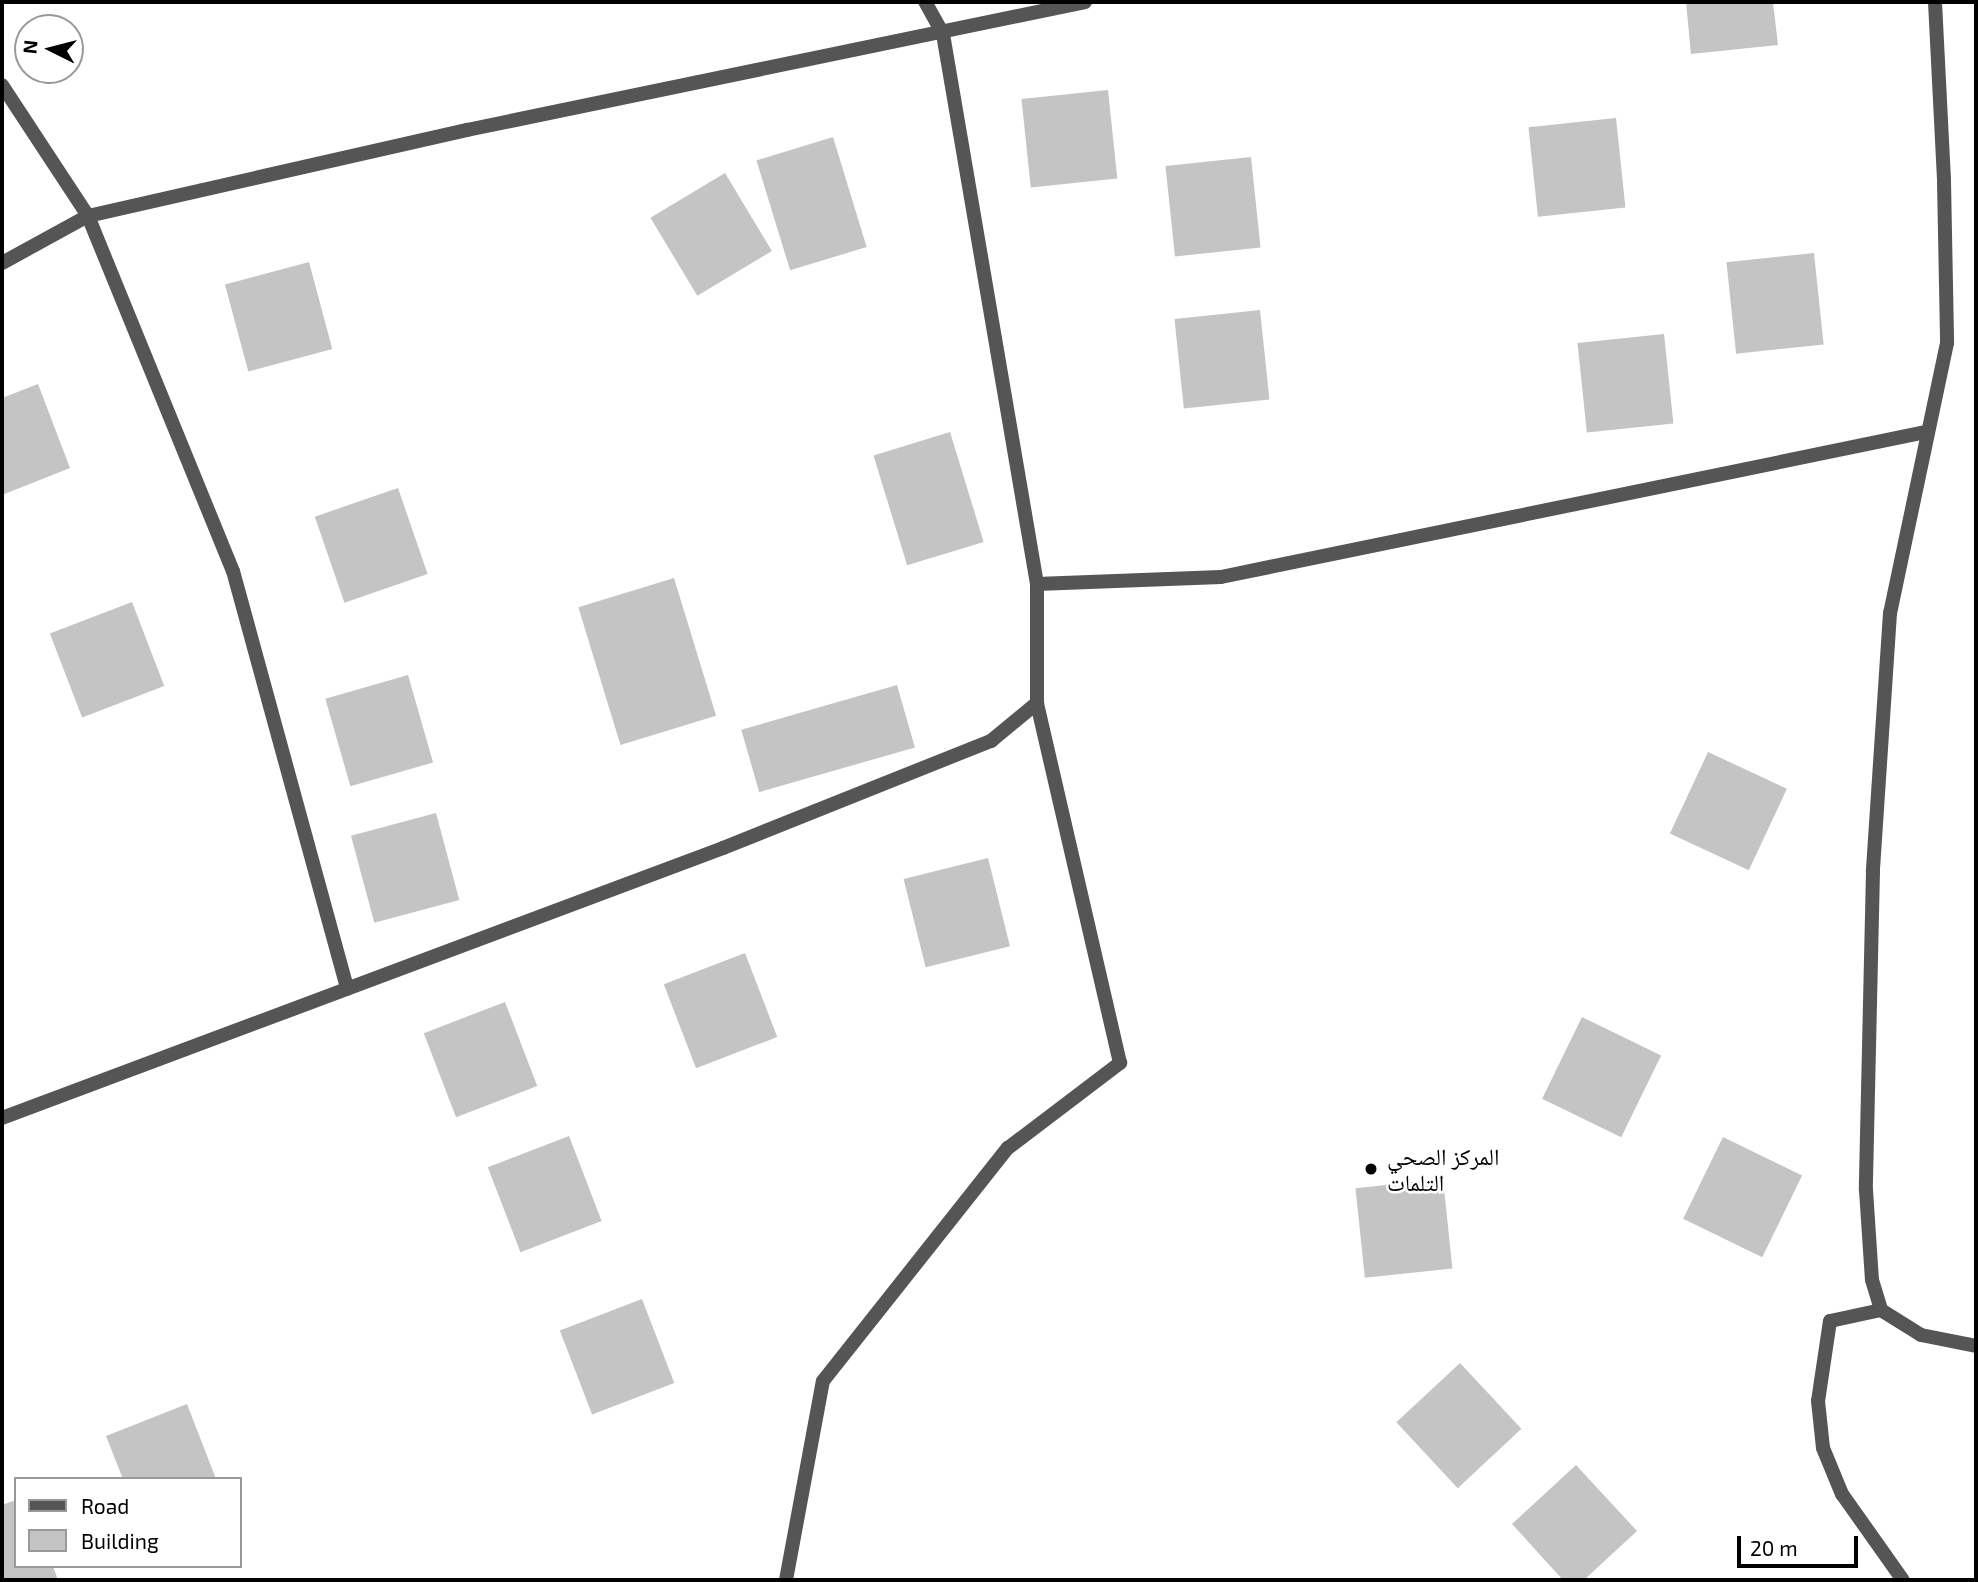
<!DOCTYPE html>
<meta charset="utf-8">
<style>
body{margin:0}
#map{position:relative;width:1978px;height:1582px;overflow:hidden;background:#fff;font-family:"Exo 2","Noto Naskh Arabic",sans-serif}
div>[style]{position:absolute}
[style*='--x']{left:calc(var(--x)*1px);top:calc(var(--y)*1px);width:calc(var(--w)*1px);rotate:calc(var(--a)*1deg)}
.building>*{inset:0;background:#c4c4c4;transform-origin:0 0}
.minor>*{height:14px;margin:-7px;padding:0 7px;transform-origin:7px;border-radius:7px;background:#555}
.tertiary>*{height:14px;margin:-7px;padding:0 7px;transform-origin:7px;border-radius:7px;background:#555}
.dots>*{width:19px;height:19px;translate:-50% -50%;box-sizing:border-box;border:4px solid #fff;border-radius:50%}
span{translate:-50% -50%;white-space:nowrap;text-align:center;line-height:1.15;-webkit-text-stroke:5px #fff;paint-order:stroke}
.poi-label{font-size:23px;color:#000}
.left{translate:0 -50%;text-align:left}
.frame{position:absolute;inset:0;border:4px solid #000;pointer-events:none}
.legend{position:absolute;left:14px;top:1477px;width:228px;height:91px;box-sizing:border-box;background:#fff;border:2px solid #999;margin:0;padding:9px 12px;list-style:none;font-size:21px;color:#000}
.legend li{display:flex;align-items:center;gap:14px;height:35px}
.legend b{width:35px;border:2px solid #999}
.north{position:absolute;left:14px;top:14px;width:70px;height:70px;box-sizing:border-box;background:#fff;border:2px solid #999;border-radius:50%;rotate:276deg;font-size:19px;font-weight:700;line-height:28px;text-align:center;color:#000}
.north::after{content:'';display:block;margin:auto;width:24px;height:32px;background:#000;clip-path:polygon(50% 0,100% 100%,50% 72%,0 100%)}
.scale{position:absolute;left:1737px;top:1536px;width:121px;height:32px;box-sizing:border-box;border:4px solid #000;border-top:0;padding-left:9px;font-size:21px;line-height:24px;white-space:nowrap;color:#000;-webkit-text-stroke:5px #fff;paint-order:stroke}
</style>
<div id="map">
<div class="building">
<i style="clip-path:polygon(1686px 2px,1773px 2px,1778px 45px,1691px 54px)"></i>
<i style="left:1108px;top:90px;width:89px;height:87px;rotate:84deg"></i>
<i style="left:1616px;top:118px;width:90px;height:88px;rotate:84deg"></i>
<i style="left:833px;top:137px;width:115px;height:80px;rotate:73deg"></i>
<i style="left:1251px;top:157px;width:91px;height:86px;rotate:84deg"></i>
<i style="left:725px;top:173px;width:91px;height:87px;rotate:59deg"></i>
<i style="left:1814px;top:253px;width:92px;height:88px;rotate:84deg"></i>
<i style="left:309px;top:262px;width:90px;height:87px;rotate:75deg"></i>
<i style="left:1260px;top:310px;width:90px;height:86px;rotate:84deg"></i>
<i style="left:1664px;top:334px;width:90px;height:87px;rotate:84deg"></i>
<i style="clip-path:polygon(38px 384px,70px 468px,2px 495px,2px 398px)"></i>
<i style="left:950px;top:432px;width:115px;height:80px;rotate:73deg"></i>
<i style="left:398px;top:488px;width:91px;height:88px;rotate:71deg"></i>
<i style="left:674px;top:578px;width:144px;height:100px;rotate:73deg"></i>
<i style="left:132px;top:602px;width:90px;height:88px;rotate:69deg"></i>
<i style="left:408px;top:675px;width:91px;height:86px;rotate:74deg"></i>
<i style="left:897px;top:685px;width:65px;height:162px;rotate:74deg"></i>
<i style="left:1708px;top:752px;width:87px;height:90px;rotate:25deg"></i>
<i style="left:436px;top:813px;width:90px;height:88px;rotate:75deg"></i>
<i style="left:988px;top:858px;width:91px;height:87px;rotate:76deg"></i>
<i style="left:745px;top:953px;width:90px;height:87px;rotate:69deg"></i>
<i style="left:505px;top:1002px;width:90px;height:87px;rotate:69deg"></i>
<i style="left:1582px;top:1017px;width:88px;height:91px;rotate:26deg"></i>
<i style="left:569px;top:1136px;width:91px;height:87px;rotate:69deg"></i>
<i style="left:1723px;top:1137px;width:88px;height:91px;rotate:26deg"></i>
<i style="left:1443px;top:1179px;width:90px;height:88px;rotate:84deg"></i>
<i style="left:642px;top:1299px;width:90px;height:88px;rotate:69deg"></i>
<i style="left:1460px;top:1363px;width:90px;height:87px;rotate:47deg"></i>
<i style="clip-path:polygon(187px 1404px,216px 1479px,123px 1479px,106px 1436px)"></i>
<i style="clip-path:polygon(1576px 1465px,1637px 1531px,1584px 1580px,1563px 1580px,1512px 1524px)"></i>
<i style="clip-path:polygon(16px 1500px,16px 1566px,53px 1566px,58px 1580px,2px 1580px,2px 1505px)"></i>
</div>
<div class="minor">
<i style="--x:2;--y:85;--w:157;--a:56.7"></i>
<i style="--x:88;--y:216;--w:383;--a:67.8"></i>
<i style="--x:233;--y:571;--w:433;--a:74.7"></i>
<i style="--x:2;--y:263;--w:98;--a:-28.7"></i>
<i style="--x:88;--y:216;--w:389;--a:-12.8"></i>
<i style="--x:467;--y:130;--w:631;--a:-11.7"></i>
<i style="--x:1037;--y:584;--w:184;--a:-2.2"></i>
<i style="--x:1221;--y:577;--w:720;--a:-11.62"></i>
<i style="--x:2;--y:1118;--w:770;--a:-20.53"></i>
<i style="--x:723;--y:848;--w:289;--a:-21.8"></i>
<i style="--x:991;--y:741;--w:60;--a:-39.6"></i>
<i style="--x:1037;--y:703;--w:119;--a:-90"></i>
<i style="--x:1037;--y:584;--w:558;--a:-99.7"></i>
<i style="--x:943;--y:34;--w:37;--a:-119"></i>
<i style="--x:1881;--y:1310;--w:52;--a:167.8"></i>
<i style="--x:1830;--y:1321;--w:81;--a:98.5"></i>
<i style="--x:1818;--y:1401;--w:47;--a:83.9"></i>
<i style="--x:1823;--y:1448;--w:50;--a:67.6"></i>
<i style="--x:1842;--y:1494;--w:105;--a:54.7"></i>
<i style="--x:786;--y:1580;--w:202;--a:-79.5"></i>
<i style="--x:823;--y:1381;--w:298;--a:-51.6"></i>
<i style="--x:1008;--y:1148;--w:141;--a:-37.2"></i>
<i style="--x:1120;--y:1063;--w:369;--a:-103"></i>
</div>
<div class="tertiary">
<i style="--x:1935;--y:2;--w:179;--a:87.1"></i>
<i style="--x:1944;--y:181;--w:162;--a:88.9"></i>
<i style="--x:1947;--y:343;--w:276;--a:101.9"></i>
<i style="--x:1890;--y:613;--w:259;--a:93.8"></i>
<i style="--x:1873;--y:871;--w:319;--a:91.3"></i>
<i style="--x:1866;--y:1190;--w:90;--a:86.2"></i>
<i style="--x:1872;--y:1280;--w:31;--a:73"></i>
<i style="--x:1881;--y:1310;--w:47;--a:32"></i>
<i style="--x:1921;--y:1335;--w:56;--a:11.3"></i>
</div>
<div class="dots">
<i style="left:1371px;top:1169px;background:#000"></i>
</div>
<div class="poi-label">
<span class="left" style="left:1387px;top:1169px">المركز الصحي<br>التلمات</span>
</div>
<div class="frame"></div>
<ul class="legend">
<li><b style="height:9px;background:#555"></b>Road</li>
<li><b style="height:19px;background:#c4c4c4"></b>Building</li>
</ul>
<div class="north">N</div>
<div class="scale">20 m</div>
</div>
